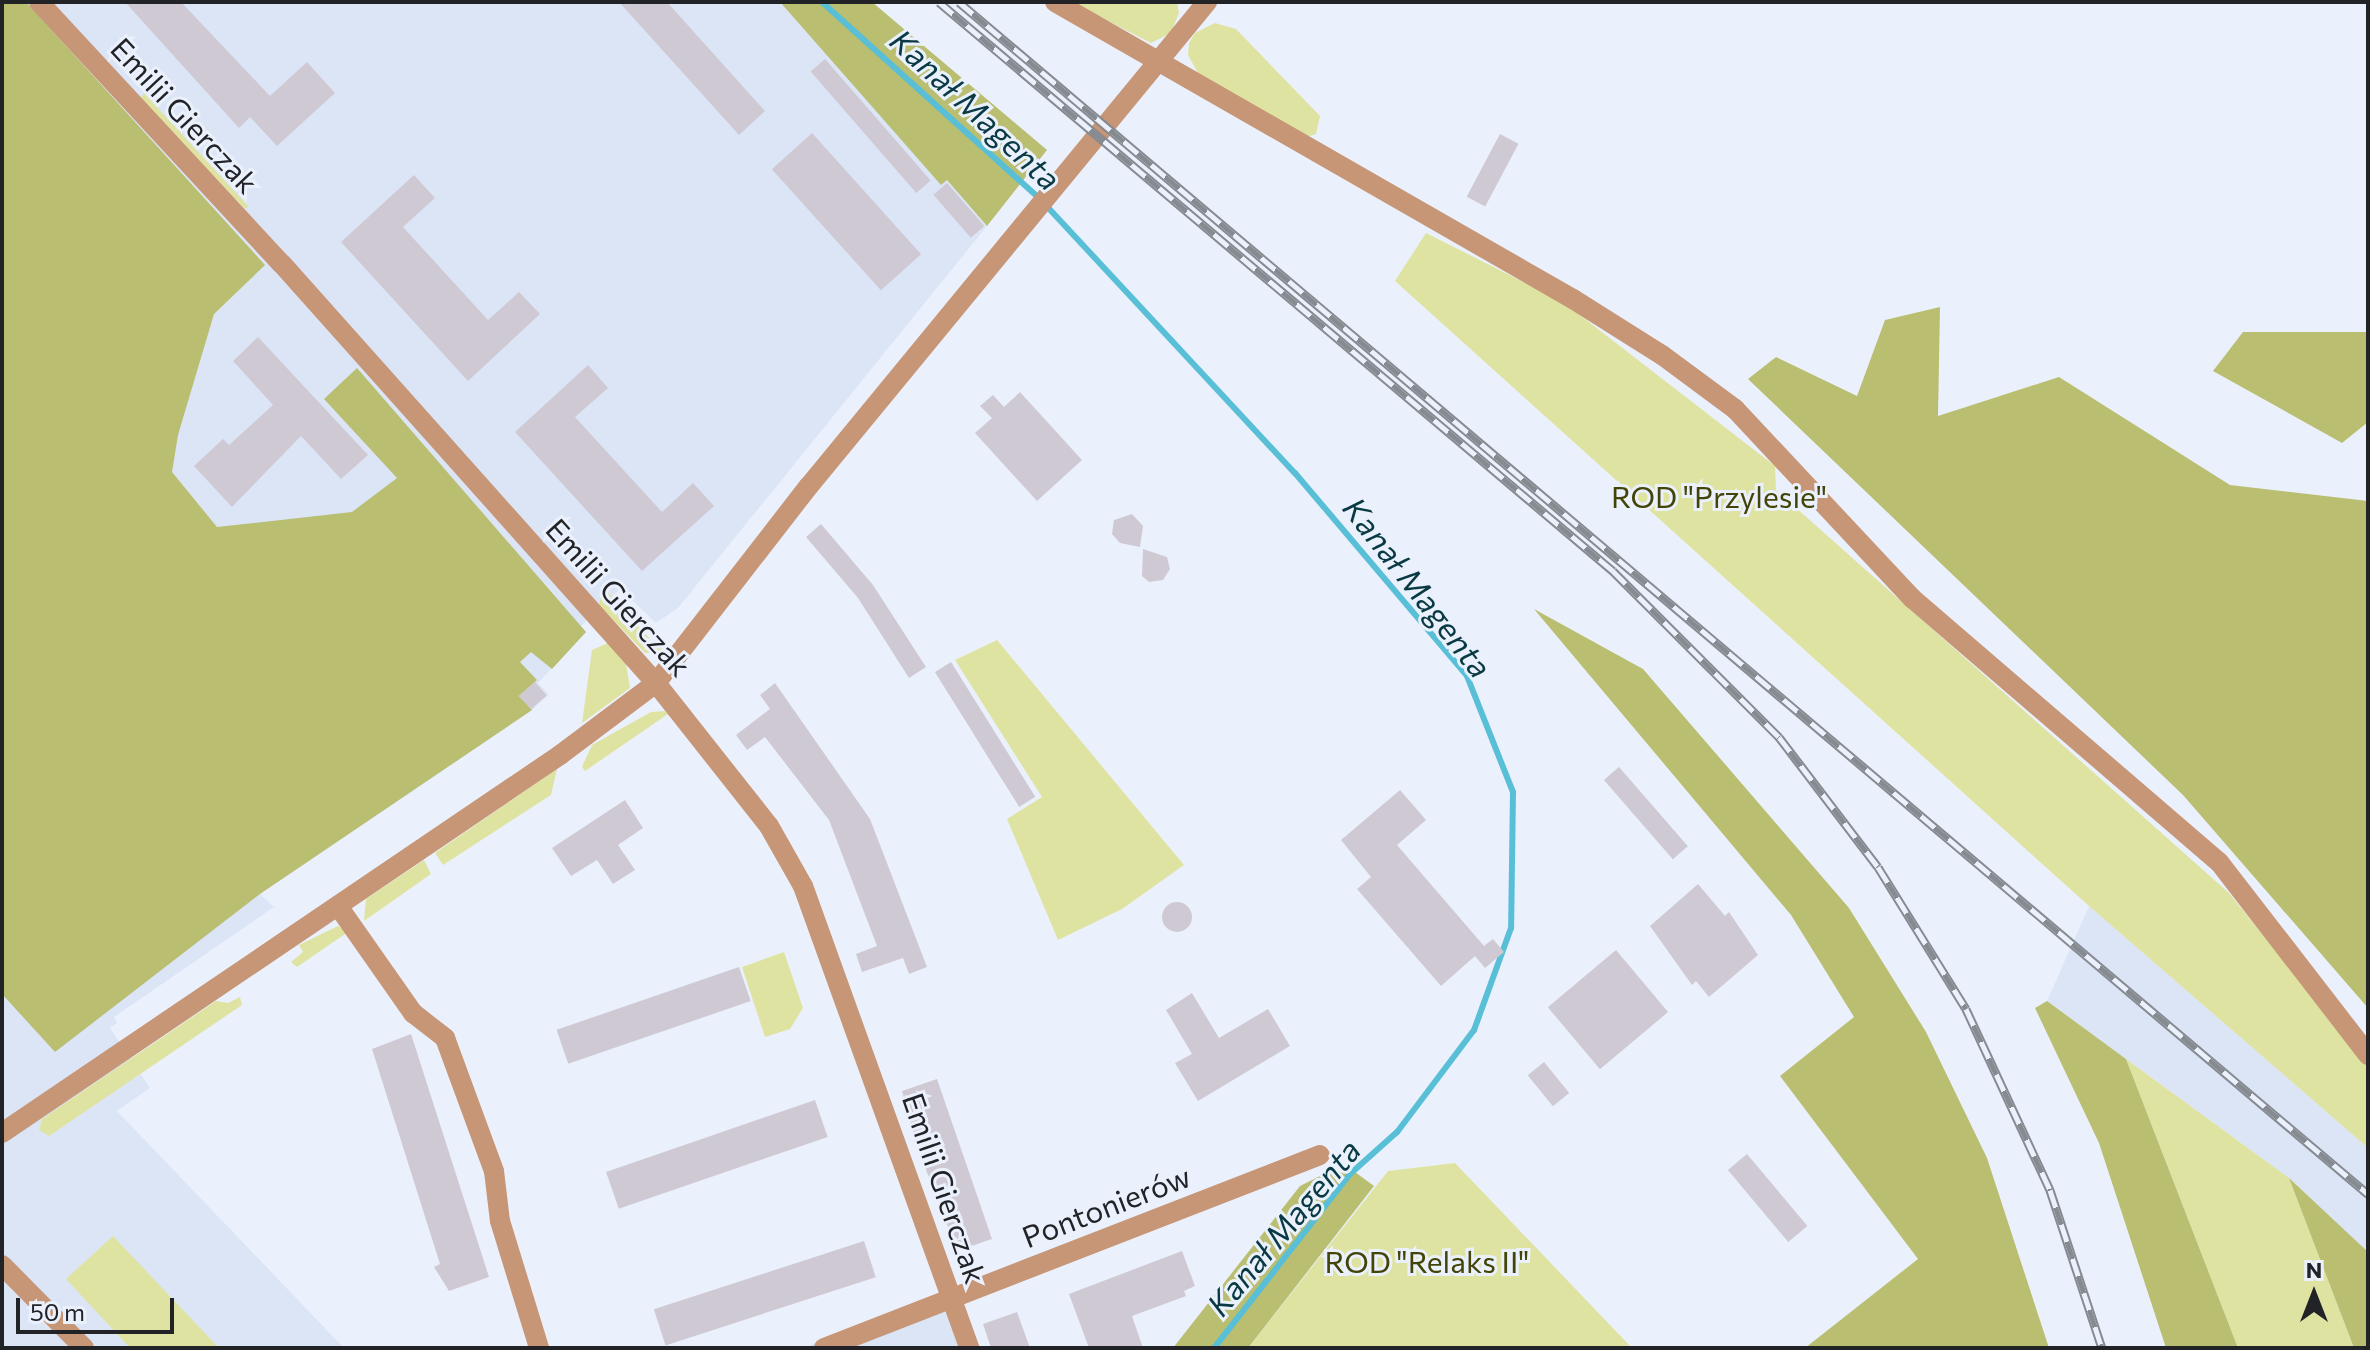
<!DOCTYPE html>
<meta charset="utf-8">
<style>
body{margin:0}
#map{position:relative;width:2370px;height:1350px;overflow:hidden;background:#ebf1fc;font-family:Commissioner,sans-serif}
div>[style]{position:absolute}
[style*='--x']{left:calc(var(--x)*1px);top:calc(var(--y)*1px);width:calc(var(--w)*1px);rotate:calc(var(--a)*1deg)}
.built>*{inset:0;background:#dce5f6}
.green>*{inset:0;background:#dfe3a1}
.forest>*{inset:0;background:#b9be70}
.stream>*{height:6px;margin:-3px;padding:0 3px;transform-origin:3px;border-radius:3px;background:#59bfd7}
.building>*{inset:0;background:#cfc9d4;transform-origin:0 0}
.round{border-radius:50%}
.minor>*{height:20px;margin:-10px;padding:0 10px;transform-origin:10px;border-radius:10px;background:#c69677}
.rail>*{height:9px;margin-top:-4.5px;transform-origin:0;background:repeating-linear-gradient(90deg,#ebf1fc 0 18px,#868a91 0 36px);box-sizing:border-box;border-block:2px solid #868a91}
span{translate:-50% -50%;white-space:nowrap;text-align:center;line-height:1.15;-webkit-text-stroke:6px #ebf1fc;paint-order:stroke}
.street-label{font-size:30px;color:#212327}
.park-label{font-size:30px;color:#434407}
.water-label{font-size:32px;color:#093a44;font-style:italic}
.frame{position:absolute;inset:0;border:4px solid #212327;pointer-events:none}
.north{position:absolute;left:2274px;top:1254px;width:80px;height:80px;-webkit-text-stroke:6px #ebf1fc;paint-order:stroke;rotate:0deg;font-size:22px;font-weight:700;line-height:32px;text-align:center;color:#212327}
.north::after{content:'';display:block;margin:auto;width:28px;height:36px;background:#212327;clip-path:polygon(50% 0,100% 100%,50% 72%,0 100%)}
.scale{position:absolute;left:16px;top:1298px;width:158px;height:36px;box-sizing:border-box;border:4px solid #212327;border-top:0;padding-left:10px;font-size:24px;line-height:28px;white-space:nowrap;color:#212327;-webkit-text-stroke:6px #ebf1fc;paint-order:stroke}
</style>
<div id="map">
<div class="built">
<i style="clip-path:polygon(2px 2px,780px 2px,941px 184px,946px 179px,987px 226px,678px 608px,656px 623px,620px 589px,581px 626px,586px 632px,538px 683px,549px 694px,532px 710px,260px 894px,274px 907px,114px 1017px,117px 1023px,110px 1028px,150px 1088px,117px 1111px,344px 1348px,2px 1348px)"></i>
<i style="clip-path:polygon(2089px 906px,2368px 1148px,2368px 1252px,2289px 1178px,2047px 1001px)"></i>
<i style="clip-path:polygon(955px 1288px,978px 1348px,803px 1348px)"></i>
</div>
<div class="green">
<i style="clip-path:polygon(1071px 2px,1177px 2px,1179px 13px,1171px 33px,1151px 43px)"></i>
<i style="clip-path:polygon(1215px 23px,1236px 29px,1320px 116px,1316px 134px,1306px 137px,1199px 75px,1188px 55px,1189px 43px,1195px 33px)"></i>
<i style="clip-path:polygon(144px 93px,249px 207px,244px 208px,140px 99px)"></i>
<i style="clip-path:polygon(1426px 233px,1563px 302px,1775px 466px,1776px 490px,2229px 893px,2368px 1066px,2368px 1148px,2089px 906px,1395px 281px)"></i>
<i style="clip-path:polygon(603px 587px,653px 642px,671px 645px,666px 653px,645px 653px,599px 605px)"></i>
<i style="clip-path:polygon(997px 640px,1184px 865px,1122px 909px,1058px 940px,1007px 819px,1042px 797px,955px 660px)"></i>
<i style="clip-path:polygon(608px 643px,626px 664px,630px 688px,582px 723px,592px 650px)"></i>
<i style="clip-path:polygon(665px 711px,668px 714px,585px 771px,582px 767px,592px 745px,651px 712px)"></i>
<i style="clip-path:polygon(557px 769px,551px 795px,443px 865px,435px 853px)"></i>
<i style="clip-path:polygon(424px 860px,431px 874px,364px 921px,366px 899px)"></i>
<i style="clip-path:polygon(338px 926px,348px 932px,297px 967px,291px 962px,303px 952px,299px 945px)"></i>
<i style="clip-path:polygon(784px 952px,803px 1008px,790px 1029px,765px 1037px,742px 967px)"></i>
<i style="clip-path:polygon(240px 997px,242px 1005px,49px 1136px,39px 1130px,42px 1119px,216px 1001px,228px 1003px)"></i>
<i style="clip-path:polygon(2126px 1059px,2289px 1178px,2354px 1348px,2238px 1348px)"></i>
<i style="clip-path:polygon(1455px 1163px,1632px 1348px,1248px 1348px,1388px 1171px)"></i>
<i style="clip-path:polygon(113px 1236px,219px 1348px,130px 1348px,66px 1279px)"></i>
</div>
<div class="forest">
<i style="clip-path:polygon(2px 2px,26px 2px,265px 265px,214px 314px,178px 435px,172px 472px,217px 527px,352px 512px,397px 478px,324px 399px,357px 368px,586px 632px,552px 669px,531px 652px,520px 662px,537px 680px,519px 696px,532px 710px,260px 894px,55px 1052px,2px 994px)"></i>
<i style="clip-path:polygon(780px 2px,872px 2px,1047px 150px,987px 226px,947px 180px,941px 185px)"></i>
<i style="clip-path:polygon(1940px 307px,1938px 416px,2059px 377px,2230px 485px,2368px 501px,2368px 1008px,2183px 795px,1748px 379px,1776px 357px,1857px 396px,1885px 320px)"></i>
<i style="clip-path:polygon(2243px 332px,2368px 332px,2368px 422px,2342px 443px,2213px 371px)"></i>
<i style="clip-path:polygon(1534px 609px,1643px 669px,1849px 908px,1926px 1032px,1987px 1158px,2049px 1348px,1805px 1348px,1918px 1259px,1780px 1076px,1854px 1017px,1791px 915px)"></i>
<i style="clip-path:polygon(2047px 1001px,2126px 1059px,2238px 1348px,2166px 1348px,2099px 1143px,2035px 1008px)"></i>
<i style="clip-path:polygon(1344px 1164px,1374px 1186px,1248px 1348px,1173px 1348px,1300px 1186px)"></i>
<i style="clip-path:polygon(2289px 1178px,2368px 1252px,2368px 1348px,2354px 1348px)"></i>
</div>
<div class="stream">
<i style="--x:822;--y:2;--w:295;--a:42.1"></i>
<i style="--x:1041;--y:200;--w:373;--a:47.1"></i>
<i style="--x:1295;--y:473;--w:266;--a:49.7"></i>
<i style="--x:1467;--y:676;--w:125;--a:68.4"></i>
<i style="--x:1513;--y:792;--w:136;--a:90.8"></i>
<i style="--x:1511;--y:928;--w:109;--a:109.9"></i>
<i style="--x:1474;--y:1030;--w:128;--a:127"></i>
<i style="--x:1397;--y:1132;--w:63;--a:138.2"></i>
<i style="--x:1350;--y:1174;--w:221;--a:128"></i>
</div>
<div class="building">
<i style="clip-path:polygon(125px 2px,181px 2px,270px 96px,307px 62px,335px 93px,277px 146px,250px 117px,239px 128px)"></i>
<i style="clip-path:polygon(619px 2px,667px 2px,765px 111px,739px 135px)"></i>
<i style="left:825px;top:59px;width:161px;height:19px;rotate:49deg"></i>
<i style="left:812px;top:133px;width:163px;height:54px;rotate:48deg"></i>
<i style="left:1500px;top:134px;width:21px;height:71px;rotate:28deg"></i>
<i style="clip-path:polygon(414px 175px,435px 198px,403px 227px,488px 320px,519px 292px,540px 314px,468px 381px,341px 242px)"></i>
<i style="left:947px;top:183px;width:57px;height:18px;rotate:49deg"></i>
<i style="clip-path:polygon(258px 337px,368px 455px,341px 479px,301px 436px,232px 507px,194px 466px,223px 439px,229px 445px,273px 405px,233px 361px)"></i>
<i style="clip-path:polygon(588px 365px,608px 388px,575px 417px,662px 512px,693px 483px,714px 506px,642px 571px,515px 432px)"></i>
<i style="clip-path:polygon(1020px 392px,1082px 460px,1037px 501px,975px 433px,992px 418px,980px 406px,993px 395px,1004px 407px)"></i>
<i style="clip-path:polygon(1132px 514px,1143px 526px,1140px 547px,1120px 543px,1112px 534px,1114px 520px)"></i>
<i style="clip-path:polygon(821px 524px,873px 585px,926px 667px,909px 678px,858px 598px,806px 537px)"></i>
<i style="clip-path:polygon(1143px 549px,1167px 557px,1170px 569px,1163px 580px,1149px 582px,1142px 576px)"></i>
<i style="left:951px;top:662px;width:159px;height:19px;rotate:58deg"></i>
<i style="left:535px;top:682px;width:18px;height:21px;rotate:49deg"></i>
<i style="clip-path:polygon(775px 683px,870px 819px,927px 967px,909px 974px,903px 958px,862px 972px,856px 954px,877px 946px,829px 820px,765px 737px,747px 750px,736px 735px,770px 709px,760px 695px)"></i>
<i style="left:1619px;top:767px;width:105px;height:20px;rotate:49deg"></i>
<i style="clip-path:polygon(1400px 790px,1426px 820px,1397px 845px,1484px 946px,1493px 939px,1504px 952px,1485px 968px,1475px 956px,1441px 986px,1357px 889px,1371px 877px,1341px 840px)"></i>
<i style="clip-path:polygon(625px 800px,643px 828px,618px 845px,635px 870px,613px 884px,597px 860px,571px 876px,552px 848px)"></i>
<i style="clip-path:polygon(1698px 884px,1725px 916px,1729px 912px,1758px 955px,1709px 997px,1696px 981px,1692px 985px,1650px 926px)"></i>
<i class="round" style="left:1162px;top:902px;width:30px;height:30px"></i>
<i style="left:1616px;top:950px;width:81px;height:89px;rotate:50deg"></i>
<i style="left:739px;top:967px;width:36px;height:193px;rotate:71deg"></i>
<i style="clip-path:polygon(1192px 993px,1219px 1038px,1268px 1009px,1290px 1046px,1198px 1101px,1175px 1063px,1192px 1054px,1166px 1010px)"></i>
<i style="clip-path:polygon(411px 1034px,489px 1277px,449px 1291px,434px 1267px,440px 1264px,372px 1049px)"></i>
<i style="left:1544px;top:1062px;width:40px;height:21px;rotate:51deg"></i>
<i style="clip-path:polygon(937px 1079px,992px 1239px,957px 1251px,917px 1146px,902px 1091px)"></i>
<i style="left:815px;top:1100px;width:39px;height:221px;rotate:71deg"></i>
<i style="left:1747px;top:1154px;width:94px;height:25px;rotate:50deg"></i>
<i style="left:864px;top:1241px;width:38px;height:221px;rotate:72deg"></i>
<i style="clip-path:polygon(1182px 1251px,1195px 1286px,1184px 1291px,1186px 1296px,1132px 1316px,1143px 1348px,1089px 1348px,1069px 1294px)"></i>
<i style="clip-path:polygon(1017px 1312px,1030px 1348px,991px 1348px,983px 1324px)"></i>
</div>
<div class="minor">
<i style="--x:39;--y:2;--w:357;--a:47.2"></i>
<i style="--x:282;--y:264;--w:562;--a:48.25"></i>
<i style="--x:656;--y:683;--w:182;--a:51.7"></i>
<i style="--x:769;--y:826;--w:69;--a:60.5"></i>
<i style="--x:803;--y:886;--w:491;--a:70.2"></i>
<i style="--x:1055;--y:2;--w:597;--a:29.83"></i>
<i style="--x:1573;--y:299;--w:105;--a:32.2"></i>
<i style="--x:1662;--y:355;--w:91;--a:36.5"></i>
<i style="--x:1735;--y:409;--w:260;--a:46.9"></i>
<i style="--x:1913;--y:599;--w:403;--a:40.7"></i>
<i style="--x:2219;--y:862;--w:244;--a:52.3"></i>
<i style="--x:338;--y:906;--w:131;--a:55"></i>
<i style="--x:413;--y:1013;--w:41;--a:38"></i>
<i style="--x:445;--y:1038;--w:142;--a:69.8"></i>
<i style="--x:494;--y:1171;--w:50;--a:83.2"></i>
<i style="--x:500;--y:1221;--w:133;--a:72.9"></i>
<i style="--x:2;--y:1133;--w:674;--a:-34.11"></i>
<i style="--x:560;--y:755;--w:120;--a:-36.9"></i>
<i style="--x:656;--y:683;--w:249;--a:-52.2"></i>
<i style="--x:809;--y:486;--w:627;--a:-50.57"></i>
<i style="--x:2;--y:1265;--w:117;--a:45.3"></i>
<i style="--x:824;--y:1348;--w:532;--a:-21.26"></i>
</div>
<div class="rail">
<i style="--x:939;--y:2;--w:882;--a:40.17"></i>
<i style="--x:1613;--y:571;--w:235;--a:45"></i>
<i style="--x:1779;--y:737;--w:163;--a:52.7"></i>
<i style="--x:1878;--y:867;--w:167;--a:58.2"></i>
<i style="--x:1966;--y:1009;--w:200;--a:65.1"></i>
<i style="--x:2050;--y:1190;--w:166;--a:71.8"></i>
<i style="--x:959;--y:2;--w:1846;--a:40.23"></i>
</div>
<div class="street-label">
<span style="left:185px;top:115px;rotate:47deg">Emilii Gierczak</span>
<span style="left:619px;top:597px;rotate:48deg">Emilii Gierczak</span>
<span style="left:945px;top:1188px;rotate:71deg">Emilii Gierczak</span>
<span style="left:1106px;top:1206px;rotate:-21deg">Pontonierów</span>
</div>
<div class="park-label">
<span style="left:1719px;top:496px">ROD "Przylesie"</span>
<span style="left:1427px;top:1261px">ROD "Relaks II"</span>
</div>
<div class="water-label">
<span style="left:976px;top:109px;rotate:43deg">Kanał Magenta</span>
<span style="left:1418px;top:587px;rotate:52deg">Kanał Magenta</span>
<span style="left:1283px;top:1227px;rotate:-50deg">Kanał Magenta</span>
</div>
<div class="frame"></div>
<div class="north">N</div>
<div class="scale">50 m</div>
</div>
